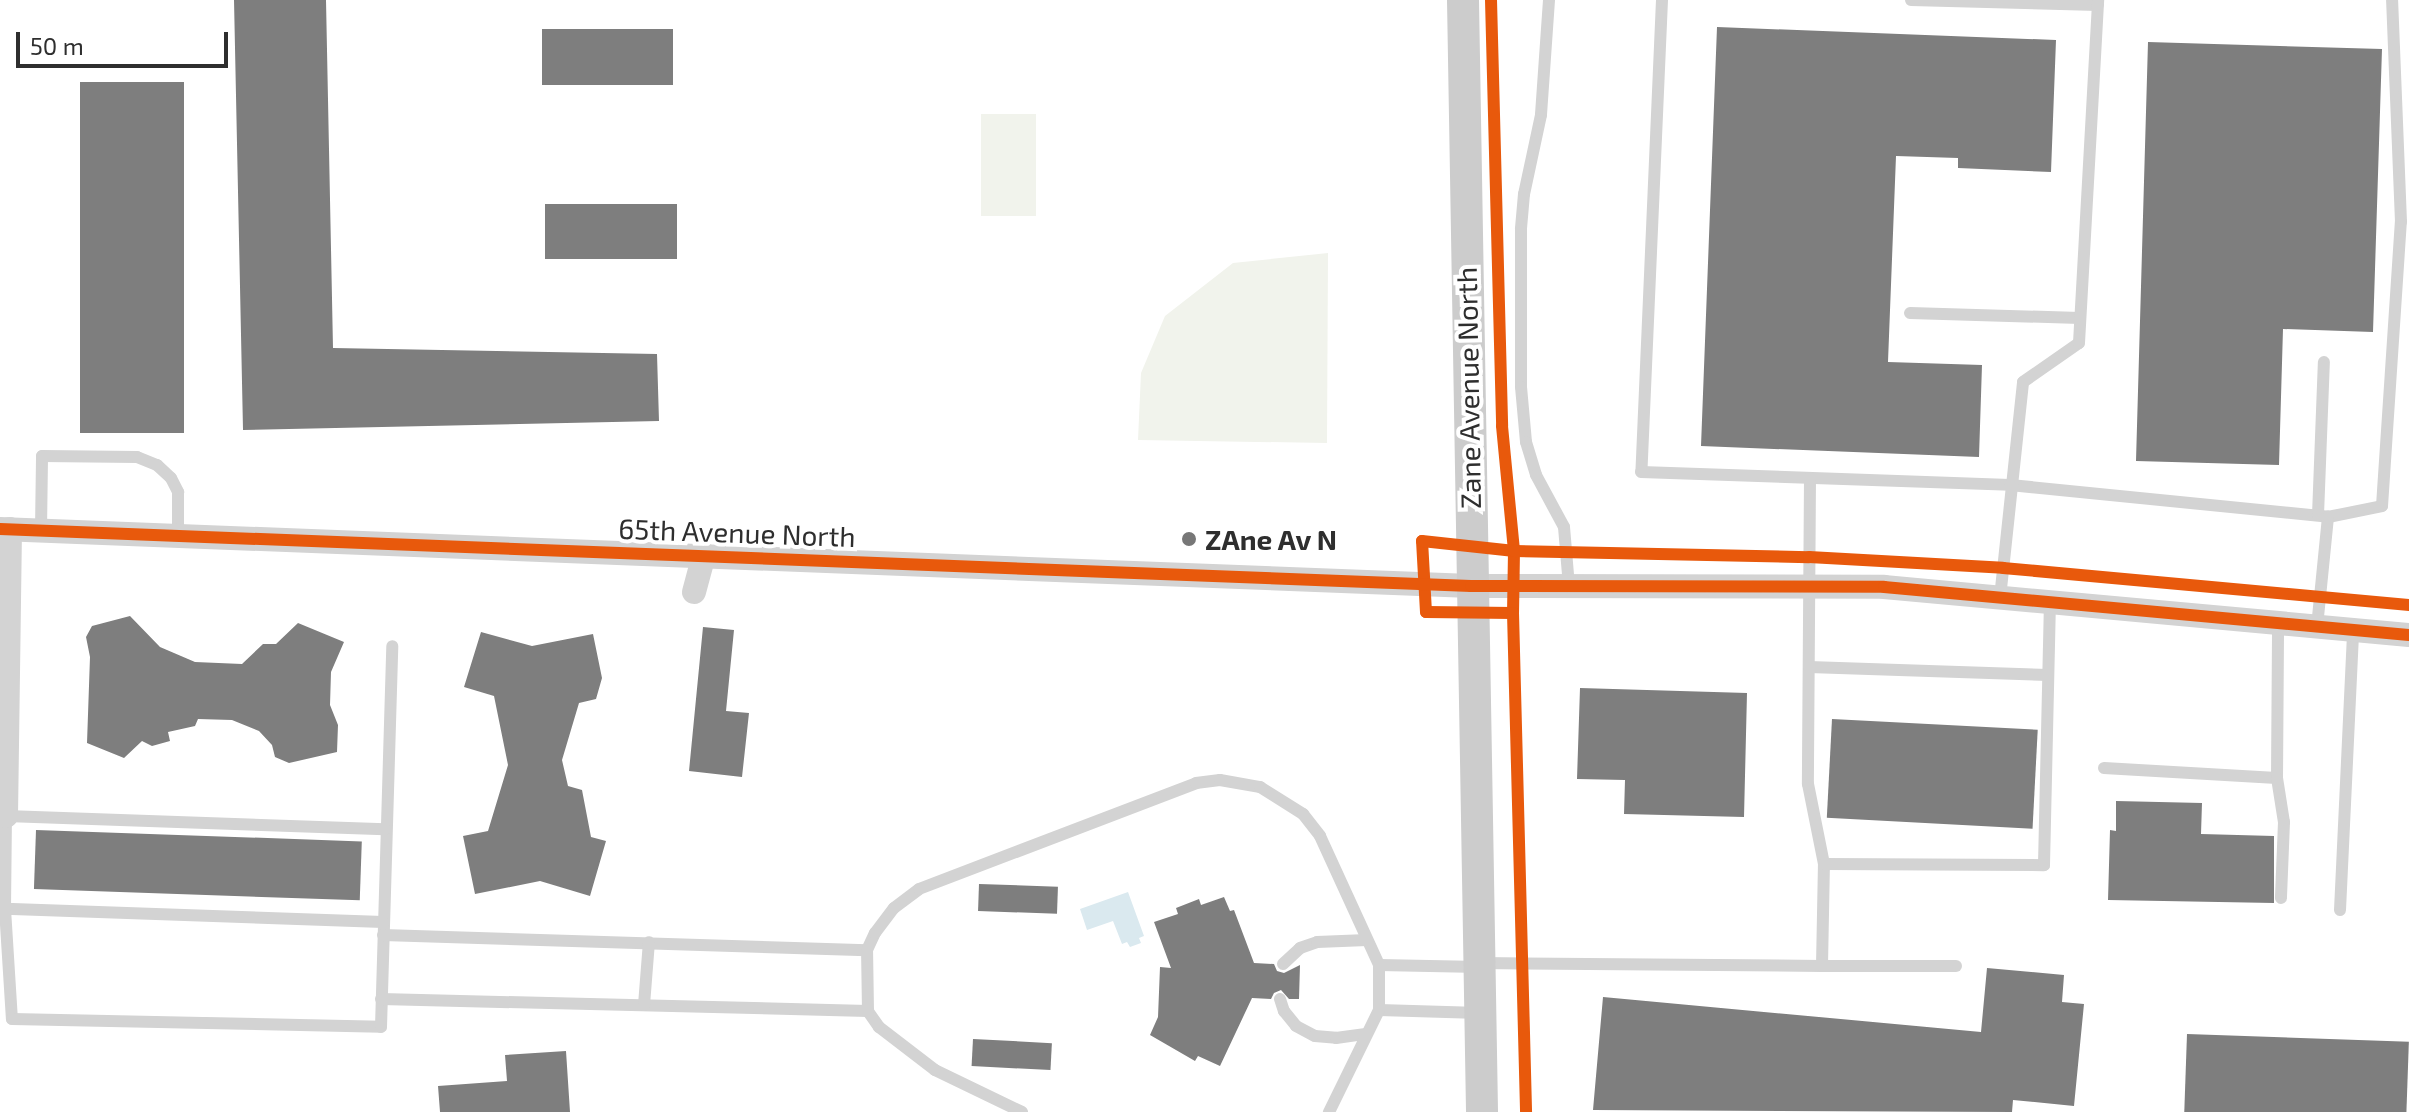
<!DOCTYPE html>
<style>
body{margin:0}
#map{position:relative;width:2409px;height:1112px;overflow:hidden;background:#fff;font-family:"Exo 2",sans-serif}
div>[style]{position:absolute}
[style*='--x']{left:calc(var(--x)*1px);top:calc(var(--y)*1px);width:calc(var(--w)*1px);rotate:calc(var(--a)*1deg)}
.green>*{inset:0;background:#f1f3ec;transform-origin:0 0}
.water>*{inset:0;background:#dae9ef}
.building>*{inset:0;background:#7e7e7e;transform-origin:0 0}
.lane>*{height:12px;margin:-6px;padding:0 6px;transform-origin:6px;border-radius:6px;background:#d3d3d3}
.street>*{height:24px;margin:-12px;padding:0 12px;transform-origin:12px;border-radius:12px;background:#d3d3d3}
.secondary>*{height:32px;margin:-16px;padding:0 16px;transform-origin:16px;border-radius:16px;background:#ccc}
.cycleway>*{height:12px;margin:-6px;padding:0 6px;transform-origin:6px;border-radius:6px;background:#e8590c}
.dots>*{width:22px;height:22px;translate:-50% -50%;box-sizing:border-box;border:4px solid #fff;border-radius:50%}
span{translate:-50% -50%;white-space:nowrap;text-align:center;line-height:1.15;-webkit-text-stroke:8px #fff;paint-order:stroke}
.street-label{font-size:28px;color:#2e2e2e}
.poi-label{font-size:28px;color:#2e2e2e;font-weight:700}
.left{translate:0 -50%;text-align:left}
.scale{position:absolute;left:16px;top:32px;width:212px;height:36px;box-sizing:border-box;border:4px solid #2e2e2e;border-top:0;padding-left:10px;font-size:24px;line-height:28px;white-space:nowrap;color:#2e2e2e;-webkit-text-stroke:6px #fff;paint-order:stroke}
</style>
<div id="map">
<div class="green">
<i style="left:981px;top:114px;width:55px;height:102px"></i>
<i style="clip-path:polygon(1328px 253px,1327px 443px,1138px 440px,1141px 373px,1165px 316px,1233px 263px)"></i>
</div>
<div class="water">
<i style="clip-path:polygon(1128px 892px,1144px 936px,1139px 938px,1141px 943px,1130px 947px,1127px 942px,1122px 944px,1113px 921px,1087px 930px,1080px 909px)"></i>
</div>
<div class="building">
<i style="clip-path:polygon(234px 0,326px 0,333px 348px,657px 354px,659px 421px,243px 430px)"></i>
<i style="clip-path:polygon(1717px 27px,2056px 40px,2051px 172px,1958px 168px,1958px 158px,1896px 156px,1888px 362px,1982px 365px,1979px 457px,1701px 446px)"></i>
<i style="left:542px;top:29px;width:131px;height:56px"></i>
<i style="clip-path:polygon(2148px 42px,2382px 49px,2373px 332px,2283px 329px,2279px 465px,2136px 461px)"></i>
<i style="left:184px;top:82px;width:351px;height:104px;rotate:90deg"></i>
<i style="left:545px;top:204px;width:132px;height:55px"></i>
<i style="clip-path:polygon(130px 616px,160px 647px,195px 662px,242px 664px,263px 644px,276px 644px,298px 623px,344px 642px,331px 672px,330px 705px,338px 725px,337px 752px,289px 763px,275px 757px,272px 745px,259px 731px,232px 720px,198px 719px,195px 726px,168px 732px,170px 741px,152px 746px,142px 741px,124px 758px,87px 743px,90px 657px,86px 637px,92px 626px)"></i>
<i style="clip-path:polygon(703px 627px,734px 630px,726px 711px,749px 713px,742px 777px,689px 771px)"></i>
<i style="clip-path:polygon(481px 632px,532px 646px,593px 634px,602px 678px,596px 699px,579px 703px,562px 760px,568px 786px,582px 790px,591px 837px,606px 841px,590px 896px,540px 881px,475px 894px,463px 836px,488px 831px,508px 765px,494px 696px,464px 687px)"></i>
<i style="clip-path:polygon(1580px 688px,1747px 693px,1744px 817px,1624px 814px,1625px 780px,1577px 779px)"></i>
<i style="left:1832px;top:719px;width:206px;height:99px;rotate:3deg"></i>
<i style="clip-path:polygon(2116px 801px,2202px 803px,2201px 834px,2274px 836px,2274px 903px,2108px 900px,2110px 830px,2116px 831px)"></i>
<i style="left:36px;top:830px;width:326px;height:59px;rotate:2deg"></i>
<i style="left:979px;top:884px;width:79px;height:27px;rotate:2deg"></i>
<i style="clip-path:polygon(1224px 897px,1230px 911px,1234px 910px,1254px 963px,1274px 964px,1277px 971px,1284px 973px,1300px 965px,1299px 999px,1289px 999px,1281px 990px,1274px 993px,1271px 999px,1252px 998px,1220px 1066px,1198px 1056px,1195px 1061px,1150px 1035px,1158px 1017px,1160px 967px,1171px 968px,1154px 922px,1178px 914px,1176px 908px,1199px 899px,1201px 905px)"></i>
<i style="clip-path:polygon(1987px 968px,2064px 975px,2062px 1002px,2084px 1004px,2074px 1106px,2013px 1100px,2012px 1112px,1593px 1110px,1603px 997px,1981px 1032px)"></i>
<i style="left:2187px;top:1034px;width:222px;height:78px;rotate:2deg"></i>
<i style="left:973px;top:1039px;width:79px;height:27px;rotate:3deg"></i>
<i style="clip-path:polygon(566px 1051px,570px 1112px,440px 1112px,438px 1086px,507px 1081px,505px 1055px)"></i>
</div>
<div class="lane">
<i style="--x:1549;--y:0;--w:115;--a:94"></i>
<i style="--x:1541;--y:115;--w:81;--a:102.1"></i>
<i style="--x:1524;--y:194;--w:35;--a:95"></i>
<i style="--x:1521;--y:229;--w:158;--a:90"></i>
<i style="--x:1521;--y:387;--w:55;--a:84.8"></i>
<i style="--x:1526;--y:442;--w:34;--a:73"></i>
<i style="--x:1536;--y:475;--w:59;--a:61.7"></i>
<i style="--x:1564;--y:527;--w:59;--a:85.2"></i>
<i style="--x:1662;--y:0;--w:472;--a:92.5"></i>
<i style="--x:1641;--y:472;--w:369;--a:2"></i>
<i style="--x:2010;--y:485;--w:320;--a:5.7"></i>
<i style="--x:2328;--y:517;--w:55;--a:-11.5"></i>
<i style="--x:2382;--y:506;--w:285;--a:-86.2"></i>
<i style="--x:2401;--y:222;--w:222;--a:-92.3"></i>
<i style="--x:1911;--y:0;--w:187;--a:1.5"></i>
<i style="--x:1910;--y:313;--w:170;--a:1.7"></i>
<i style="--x:1810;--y:478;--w:306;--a:90.4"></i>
<i style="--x:1808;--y:784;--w:82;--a:78.7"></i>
<i style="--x:2318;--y:515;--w:153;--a:-87.8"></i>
<i style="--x:41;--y:530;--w:74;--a:-89.2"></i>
<i style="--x:42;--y:456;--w:95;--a:0.6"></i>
<i style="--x:137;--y:457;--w:22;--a:22"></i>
<i style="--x:157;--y:465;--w:19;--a:43"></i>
<i style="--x:171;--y:478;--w:16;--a:63"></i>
<i style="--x:178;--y:492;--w:44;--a:90"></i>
<i style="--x:2000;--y:598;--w:217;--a:-83.9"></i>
<i style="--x:2023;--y:382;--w:68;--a:-34.9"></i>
<i style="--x:2079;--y:343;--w:344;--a:-86.8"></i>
<i style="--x:2317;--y:627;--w:111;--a:-84.3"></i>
<i style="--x:1809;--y:667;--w:239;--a:1.9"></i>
<i style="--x:2104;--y:768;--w:173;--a:3.3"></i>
<i style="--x:2277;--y:778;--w:155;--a:-89.6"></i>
<i style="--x:2277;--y:778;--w:45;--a:81"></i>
<i style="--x:2284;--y:822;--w:76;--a:92.3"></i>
<i style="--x:5;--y:909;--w:110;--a:86.4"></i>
<i style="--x:12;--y:1019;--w:369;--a:1.2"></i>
<i style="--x:381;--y:1027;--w:381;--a:-88.3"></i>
<i style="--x:2340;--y:910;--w:280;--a:-87.3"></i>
<i style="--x:383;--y:922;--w:378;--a:-178"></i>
<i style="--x:5;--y:909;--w:93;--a:-89.4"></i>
<i style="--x:6;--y:816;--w:379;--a:2"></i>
<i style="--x:383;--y:935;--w:484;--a:1.8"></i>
<i style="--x:1480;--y:963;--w:342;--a:0.5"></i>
<i style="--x:1822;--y:966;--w:102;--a:-88.9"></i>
<i style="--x:1824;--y:864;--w:220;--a:0.3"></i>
<i style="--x:2044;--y:865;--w:262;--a:-88.7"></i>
<i style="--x:1283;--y:964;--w:23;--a:-43"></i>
<i style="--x:1300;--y:948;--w:18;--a:-19"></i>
<i style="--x:1317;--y:942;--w:50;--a:-2.3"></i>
<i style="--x:1379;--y:965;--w:101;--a:1.1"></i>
<i style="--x:1822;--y:966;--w:134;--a:0"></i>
<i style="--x:381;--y:999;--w:487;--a:1.4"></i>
<i style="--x:1280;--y:999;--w:13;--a:72"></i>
<i style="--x:1284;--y:1011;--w:19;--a:51"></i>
<i style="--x:1296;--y:1026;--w:21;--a:28"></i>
<i style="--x:1315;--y:1036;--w:21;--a:5"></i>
<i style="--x:1336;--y:1038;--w:30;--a:-8"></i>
<i style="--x:644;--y:1005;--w:63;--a:-85.5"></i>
<i style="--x:1379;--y:1010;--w:101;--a:1.7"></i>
<i style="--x:1022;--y:1112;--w:97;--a:-154.2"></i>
<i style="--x:935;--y:1070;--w:71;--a:-142.5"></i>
<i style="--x:879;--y:1027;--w:19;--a:-125"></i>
<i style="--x:868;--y:1011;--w:61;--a:-90.9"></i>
<i style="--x:867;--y:950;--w:19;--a:-65"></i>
<i style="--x:875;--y:933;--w:31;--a:-53"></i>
<i style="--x:894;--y:908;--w:31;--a:-37"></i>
<i style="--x:919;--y:889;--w:297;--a:-20.9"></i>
<i style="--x:1196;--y:783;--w:24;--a:-7"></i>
<i style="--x:1220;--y:780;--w:41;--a:9.9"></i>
<i style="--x:1260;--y:787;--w:51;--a:32.1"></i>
<i style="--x:1303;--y:814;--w:28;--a:52"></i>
<i style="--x:1320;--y:836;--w:142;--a:65.4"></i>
<i style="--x:1379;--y:965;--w:45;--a:90"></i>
<i style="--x:1379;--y:1010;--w:114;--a:116.1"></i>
</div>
<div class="street">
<i style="--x:0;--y:529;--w:1472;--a:2.22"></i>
<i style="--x:1471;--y:586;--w:413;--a:0.1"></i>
<i style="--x:1884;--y:587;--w:527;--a:5.22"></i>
<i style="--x:694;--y:592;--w:39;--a:-75"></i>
<i style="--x:6;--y:816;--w:287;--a:-89.2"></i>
</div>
<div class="secondary">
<i style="--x:1463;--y:0;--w:1112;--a:89.02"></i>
</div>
<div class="cycleway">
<i style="--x:1491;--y:0;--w:426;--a:88.5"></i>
<i style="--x:1502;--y:426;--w:126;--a:84.5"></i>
<i style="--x:1514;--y:551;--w:62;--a:90.9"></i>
<i style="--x:1513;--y:613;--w:87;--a:-179.3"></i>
<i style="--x:1426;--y:612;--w:71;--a:-93.2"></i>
<i style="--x:1422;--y:541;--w:93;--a:6.2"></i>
<i style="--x:1514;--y:551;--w:295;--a:1.2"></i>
<i style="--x:1809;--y:557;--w:194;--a:3.2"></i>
<i style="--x:2003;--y:568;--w:408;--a:5.2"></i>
<i style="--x:0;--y:529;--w:1472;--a:2.22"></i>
<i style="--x:1471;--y:586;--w:413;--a:0.1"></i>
<i style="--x:1884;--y:587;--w:527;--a:5.22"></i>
<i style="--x:1513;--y:613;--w:499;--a:88.5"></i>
</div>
<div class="dots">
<i style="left:1189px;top:539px;background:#777"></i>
</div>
<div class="street-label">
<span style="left:1468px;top:388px;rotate:-91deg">Zane Avenue North</span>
<span style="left:737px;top:532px;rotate:2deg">65th Avenue North</span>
</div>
<div class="poi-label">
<span class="left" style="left:1205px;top:539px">ZAne Av N</span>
</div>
<div class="scale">50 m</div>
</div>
